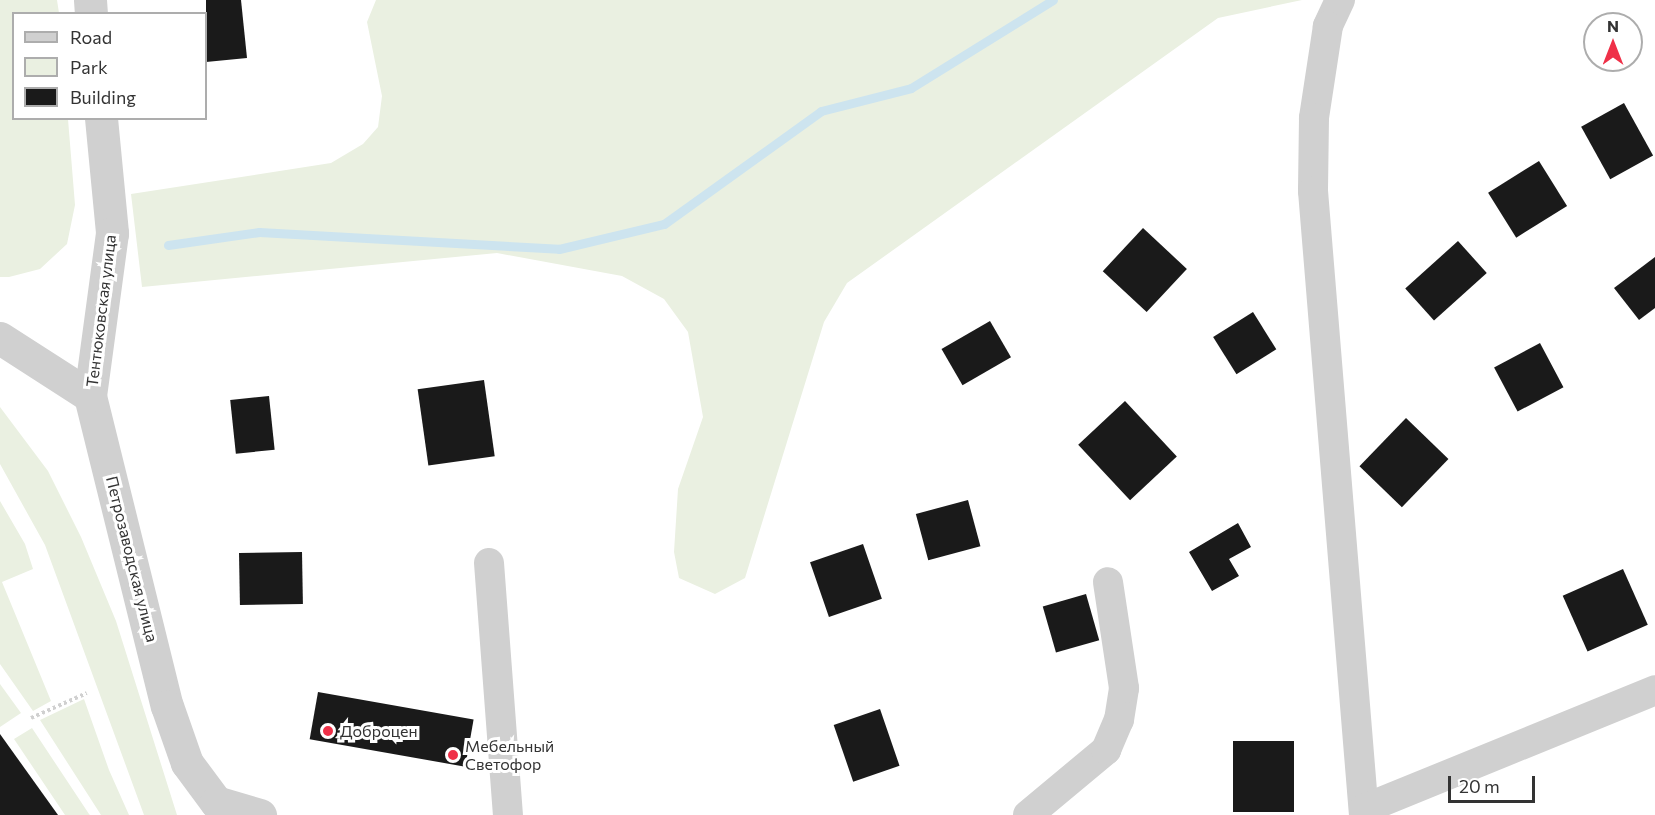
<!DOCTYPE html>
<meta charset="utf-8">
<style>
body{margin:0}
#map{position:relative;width:1655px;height:815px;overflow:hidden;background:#fff;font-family:Commissioner,sans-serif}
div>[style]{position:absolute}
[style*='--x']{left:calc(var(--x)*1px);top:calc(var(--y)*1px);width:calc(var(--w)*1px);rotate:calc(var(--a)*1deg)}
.green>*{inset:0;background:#eaf0e1}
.stream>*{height:9px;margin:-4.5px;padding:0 4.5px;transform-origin:4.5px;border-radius:4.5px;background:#cde4ef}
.building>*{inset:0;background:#1a1a1a;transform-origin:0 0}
.path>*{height:4px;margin-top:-2px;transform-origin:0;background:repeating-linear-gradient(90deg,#d0d0d0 0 3px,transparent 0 6px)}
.minor>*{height:30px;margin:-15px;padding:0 15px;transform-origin:15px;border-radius:15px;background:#d0d0d0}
.tertiary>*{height:33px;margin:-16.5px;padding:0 16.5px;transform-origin:16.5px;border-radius:16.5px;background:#d0d0d0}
.dots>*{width:16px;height:16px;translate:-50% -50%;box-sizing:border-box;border:3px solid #fff;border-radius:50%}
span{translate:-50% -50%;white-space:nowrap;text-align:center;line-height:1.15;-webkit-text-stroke:6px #fff;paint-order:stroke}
.street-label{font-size:16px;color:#333}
.poi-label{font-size:16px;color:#333}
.left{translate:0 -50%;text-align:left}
.legend{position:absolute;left:12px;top:12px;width:195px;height:108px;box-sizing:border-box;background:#fff;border:2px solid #adadad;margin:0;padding:8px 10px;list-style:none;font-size:18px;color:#333}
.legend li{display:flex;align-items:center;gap:12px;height:30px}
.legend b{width:30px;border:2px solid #adadad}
.north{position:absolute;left:1583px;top:12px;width:60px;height:60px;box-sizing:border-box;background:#fff;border:2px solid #adadad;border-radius:50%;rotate:0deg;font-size:16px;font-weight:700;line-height:24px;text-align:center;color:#333}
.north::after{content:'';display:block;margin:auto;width:21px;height:27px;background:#ef3048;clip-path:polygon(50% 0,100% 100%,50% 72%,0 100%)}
.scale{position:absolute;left:1448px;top:776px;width:87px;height:27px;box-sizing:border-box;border:3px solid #333;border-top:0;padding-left:8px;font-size:18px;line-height:21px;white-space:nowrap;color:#333;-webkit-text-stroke:4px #fff;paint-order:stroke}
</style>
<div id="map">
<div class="green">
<i style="clip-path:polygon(0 0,57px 0,59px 13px,14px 14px,14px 118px,68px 119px,75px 205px,67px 244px,40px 269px,9px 277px,0 277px)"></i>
<i style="clip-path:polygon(376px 0,1302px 0,1218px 18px,847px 283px,824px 322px,745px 578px,715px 594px,679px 578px,674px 552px,678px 489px,703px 417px,688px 332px,664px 299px,622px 276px,497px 253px,142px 287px,131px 194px,331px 163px,363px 144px,378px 127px,382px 96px,367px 22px)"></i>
<i style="clip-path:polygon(0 407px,48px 471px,81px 537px,116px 621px,177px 815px,144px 815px,45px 545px,0 464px)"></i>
<i style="clip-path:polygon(0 501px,25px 544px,33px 569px,2px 582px,51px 701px,33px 711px,0 664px)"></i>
<i style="clip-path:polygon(0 684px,21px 713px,0 727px)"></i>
<i style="clip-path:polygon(84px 699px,109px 770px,129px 815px,101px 815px,40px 720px)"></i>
<i style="clip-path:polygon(32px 728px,89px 814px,90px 815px,65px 815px,14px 739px)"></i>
</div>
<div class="stream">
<i style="--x:168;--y:245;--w:92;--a:-8.1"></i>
<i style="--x:259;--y:232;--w:300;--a:3.2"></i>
<i style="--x:559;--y:249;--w:108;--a:-13.4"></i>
<i style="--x:664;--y:224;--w:193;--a:-35.7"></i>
<i style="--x:821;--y:111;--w:93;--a:-14.3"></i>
<i style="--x:911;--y:88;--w:167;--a:-31.8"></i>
</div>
<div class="building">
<i style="clip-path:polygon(206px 0,241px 0,247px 58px,206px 62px)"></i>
<i style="left:1624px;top:103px;width:60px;height:49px;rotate:61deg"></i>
<i style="left:1539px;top:161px;width:53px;height:60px;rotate:58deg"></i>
<i style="left:1143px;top:228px;width:60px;height:59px;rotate:43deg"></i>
<i style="left:1458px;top:241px;width:43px;height:71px;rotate:48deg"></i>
<i style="clip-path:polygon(1655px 257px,1655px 308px,1639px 320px,1614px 288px)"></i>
<i style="left:1253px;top:312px;width:44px;height:47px;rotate:58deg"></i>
<i style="left:990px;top:321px;width:42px;height:56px;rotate:60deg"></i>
<i style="left:1540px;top:343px;width:50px;height:52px;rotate:62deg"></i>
<i style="left:484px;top:380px;width:77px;height:67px;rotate:82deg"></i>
<i style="left:269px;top:396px;width:54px;height:39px;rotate:84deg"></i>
<i style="left:1125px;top:401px;width:76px;height:64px;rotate:47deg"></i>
<i style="left:1406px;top:418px;width:59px;height:67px;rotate:44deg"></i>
<i style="left:968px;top:500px;width:48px;height:54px;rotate:75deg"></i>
<i style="clip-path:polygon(1238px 523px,1251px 547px,1229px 559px,1239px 576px,1212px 591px,1189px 552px)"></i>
<i style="left:863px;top:544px;width:58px;height:56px;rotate:71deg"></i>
<i style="left:302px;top:552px;width:52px;height:63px;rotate:89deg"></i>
<i style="left:1623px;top:569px;width:61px;height:66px;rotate:66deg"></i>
<i style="left:1086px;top:594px;width:48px;height:45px;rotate:74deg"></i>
<i style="left:318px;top:692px;width:158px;height:48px;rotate:10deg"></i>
<i style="left:880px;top:709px;width:60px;height:49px;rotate:71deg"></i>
<i style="clip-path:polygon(0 734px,58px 815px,0 815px)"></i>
<i style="left:1233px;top:741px;width:61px;height:71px"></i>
</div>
<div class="path">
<i style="--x:31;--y:718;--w:61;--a:-24.1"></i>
</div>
<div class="minor">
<i style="--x:1340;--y:0;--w:29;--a:115"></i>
<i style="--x:1328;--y:26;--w:93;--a:98.7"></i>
<i style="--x:1314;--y:118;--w:73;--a:90.8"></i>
<i style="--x:1313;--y:191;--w:626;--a:85.33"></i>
<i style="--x:489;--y:563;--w:253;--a:85.7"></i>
<i style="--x:1364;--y:809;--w:314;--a:-22.2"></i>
<i style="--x:1028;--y:815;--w:102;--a:-39.8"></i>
<i style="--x:1106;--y:750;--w:33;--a:-67"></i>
<i style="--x:1119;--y:720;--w:32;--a:-81"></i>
<i style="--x:1124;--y:688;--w:107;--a:-98.6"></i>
</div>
<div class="tertiary">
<i style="--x:90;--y:0;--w:14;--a:86"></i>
<i style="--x:101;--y:118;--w:116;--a:84.5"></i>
<i style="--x:112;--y:233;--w:164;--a:97.7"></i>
<i style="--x:90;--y:396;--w:319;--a:76.1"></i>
<i style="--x:167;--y:706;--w:60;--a:70.7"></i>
<i style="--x:187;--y:763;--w:49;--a:53.4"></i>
<i style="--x:0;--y:338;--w:107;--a:32.8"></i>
<i style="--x:216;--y:802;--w:46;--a:16.5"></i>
</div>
<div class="dots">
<i style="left:328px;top:731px;background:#ef3048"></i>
<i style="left:453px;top:755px;background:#ef3048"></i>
</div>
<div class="street-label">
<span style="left:101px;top:311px;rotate:-83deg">Тентюковская улица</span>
<span style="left:132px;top:559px;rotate:76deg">Петрозаводская улица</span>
</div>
<div class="poi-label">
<span class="left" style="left:340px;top:731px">Доброцен</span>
<span class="left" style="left:465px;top:755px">Мебельный<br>Светофор</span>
</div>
<ul class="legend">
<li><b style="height:8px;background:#d0d0d0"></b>Road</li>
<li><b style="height:16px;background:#eaf0e1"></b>Park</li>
<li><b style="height:16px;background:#1a1a1a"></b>Building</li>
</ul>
<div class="north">N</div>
<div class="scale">20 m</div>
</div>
